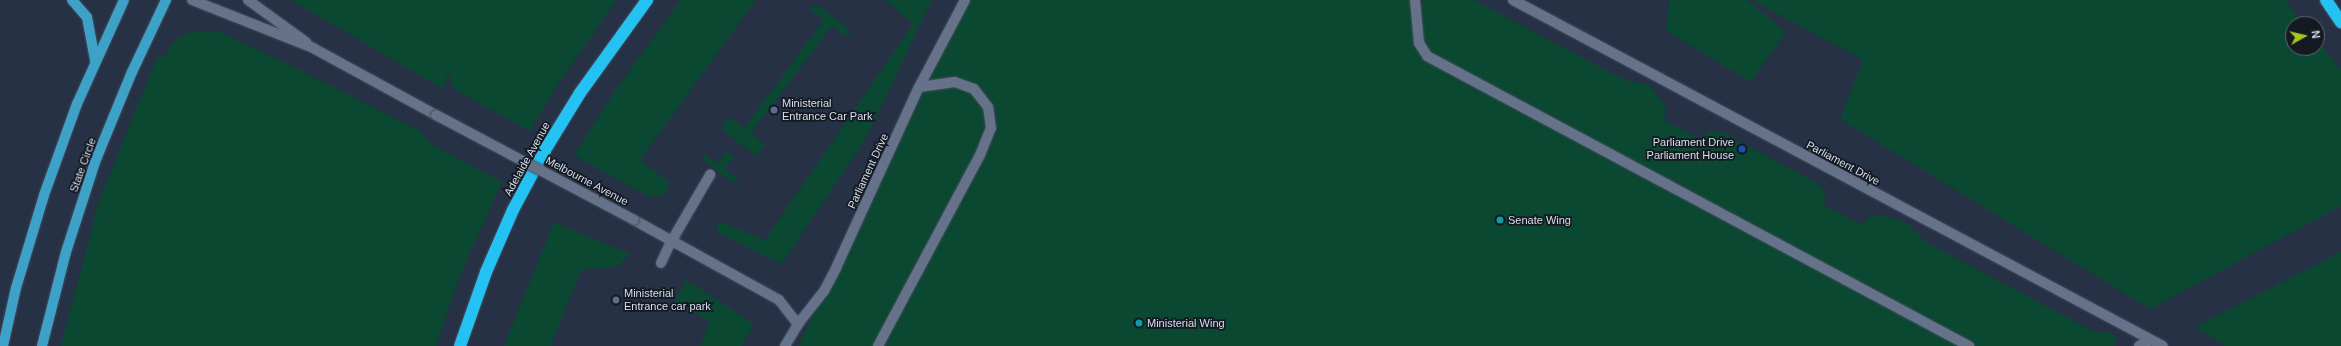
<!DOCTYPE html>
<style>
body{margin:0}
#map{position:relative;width:2341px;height:346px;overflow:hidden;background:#263145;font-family:Arial,sans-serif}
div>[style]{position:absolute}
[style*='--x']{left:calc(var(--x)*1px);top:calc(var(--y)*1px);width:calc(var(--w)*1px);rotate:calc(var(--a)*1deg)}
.green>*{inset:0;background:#0a4831}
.roads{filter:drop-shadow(0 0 1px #434c5d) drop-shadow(0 0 1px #434c5d)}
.minor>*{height:10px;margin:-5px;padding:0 5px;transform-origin:5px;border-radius:5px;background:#657289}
.major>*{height:10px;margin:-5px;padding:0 5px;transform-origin:5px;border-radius:5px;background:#3ea2c8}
.highway>*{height:12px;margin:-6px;padding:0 6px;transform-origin:6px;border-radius:6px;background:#24c2f2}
.bridges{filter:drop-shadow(0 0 1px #434c5d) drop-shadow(0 0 1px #434c5d)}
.minor-bridge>*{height:10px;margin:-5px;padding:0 5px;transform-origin:5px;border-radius:5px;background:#657289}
.dots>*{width:11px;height:11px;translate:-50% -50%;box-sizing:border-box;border:2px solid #141922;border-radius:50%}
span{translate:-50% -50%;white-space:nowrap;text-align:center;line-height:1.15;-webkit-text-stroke:3.5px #141922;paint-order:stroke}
.poi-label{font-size:11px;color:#d7dfec}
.left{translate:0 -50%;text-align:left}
.right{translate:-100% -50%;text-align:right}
.street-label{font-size:11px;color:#d7dfec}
.north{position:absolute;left:2285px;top:16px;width:40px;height:40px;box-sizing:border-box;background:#141922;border:1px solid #626873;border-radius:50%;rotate:82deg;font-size:11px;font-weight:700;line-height:16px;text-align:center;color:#d7dfec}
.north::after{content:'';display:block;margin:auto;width:14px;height:18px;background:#a8c71c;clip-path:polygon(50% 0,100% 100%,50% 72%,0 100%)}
</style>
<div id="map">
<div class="green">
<i style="clip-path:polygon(291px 0,617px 0,557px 85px,530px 131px,455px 90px,448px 73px,443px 89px)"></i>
<i style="clip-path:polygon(681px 0,756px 0,640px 160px,669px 182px,667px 194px,649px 197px,574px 155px,616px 89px)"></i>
<i style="clip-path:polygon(885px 0,932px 0,865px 140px,782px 264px,717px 232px,719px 221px,765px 240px,913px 24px)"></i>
<i style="clip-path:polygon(969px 0,1417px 0,1423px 4px,1423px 0,1474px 0,1624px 80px,1649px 85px,1664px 103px,1666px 110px,1664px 120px,1700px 139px,1709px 131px,1719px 131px,1819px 184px,1825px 192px,1824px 205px,1861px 224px,1869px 217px,1879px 215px,1901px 220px,1912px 227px,1926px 242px,2094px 332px,2113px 333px,2118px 343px,2113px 346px,798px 346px)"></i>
<i style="clip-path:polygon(1670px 0,1747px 0,1786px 32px,1751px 82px,1665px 30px)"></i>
<i style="clip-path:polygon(1752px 0,2285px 0,2304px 24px,2293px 24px,2293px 48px,2317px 48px,2317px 40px,2341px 70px,2341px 206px,2150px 309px,1840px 119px,1863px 60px)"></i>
<i style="clip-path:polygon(813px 6px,819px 6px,849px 29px,851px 34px,846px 36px,832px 26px,751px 133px,765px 144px,756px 156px,721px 129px,730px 117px,744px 128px,824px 20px,811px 10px)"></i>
<i style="clip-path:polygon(192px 31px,218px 31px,292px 66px,420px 131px,431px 144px,502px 182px,458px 280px,436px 346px,61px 346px,99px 202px,128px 129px,158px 56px,164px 58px,173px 42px)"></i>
<i style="clip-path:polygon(726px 151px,734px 157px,725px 169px,739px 180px,736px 182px,732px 182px,702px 159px,703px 153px,717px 164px)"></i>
<i style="clip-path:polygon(554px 222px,630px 254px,618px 266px,581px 270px,551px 346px,504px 346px)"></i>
<i style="clip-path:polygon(2341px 252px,2341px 346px,2225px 346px,2195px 327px)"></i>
<i style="clip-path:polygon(686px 280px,754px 324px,742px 346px,700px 346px,710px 321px,674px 301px)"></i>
</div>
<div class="roads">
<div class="minor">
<i style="--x:192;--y:0;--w:130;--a:21.6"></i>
<i style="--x:313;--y:48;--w:140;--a:28.6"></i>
<i style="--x:248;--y:0;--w:72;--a:35.9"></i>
<i style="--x:1415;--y:0;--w:43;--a:84.7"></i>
<i style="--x:1419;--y:43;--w:15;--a:58"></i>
<i style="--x:1427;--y:56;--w:615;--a:28.15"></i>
<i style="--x:1513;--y:0;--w:736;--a:28.03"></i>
<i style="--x:634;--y:220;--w:166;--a:28.9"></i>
<i style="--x:779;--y:300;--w:31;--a:52"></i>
<i style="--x:661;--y:263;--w:23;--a:-65"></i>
<i style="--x:671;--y:242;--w:78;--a:-59.8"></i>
<i style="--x:785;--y:346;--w:26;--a:-59"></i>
<i style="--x:798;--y:324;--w:42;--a:-51.8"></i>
<i style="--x:824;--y:291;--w:26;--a:-62"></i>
<i style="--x:836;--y:268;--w:199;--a:-65.4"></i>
<i style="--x:919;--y:87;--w:98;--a:-62.1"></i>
<i style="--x:878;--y:346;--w:217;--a:-61.9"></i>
<i style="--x:980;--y:155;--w:29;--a:-68"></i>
<i style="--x:991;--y:128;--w:21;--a:-98"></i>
<i style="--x:988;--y:107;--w:23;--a:-128"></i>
<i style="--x:974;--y:89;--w:20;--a:-160"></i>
<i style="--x:955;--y:82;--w:36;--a:172"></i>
<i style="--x:2139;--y:346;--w:13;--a:-27"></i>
</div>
<div class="major">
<i style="--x:72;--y:0;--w:23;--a:49"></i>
<i style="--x:87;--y:17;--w:44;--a:79.5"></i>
<i style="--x:3;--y:346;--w:59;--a:-77.4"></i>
<i style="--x:16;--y:288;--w:97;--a:-73.2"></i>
<i style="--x:44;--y:195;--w:97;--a:-70.1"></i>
<i style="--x:77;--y:104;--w:114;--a:-65.7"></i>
<i style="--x:42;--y:346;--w:97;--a:-75.7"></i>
<i style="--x:66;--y:252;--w:95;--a:-72.1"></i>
<i style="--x:95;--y:162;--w:97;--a:-67.7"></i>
<i style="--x:132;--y:72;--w:80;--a:-64.7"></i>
</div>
<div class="highway">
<i style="--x:2326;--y:0;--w:27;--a:56"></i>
<i style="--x:460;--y:346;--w:78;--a:-70.6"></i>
<i style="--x:486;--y:272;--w:68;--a:-66.5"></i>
<i style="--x:513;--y:210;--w:68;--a:-61.9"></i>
<i style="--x:545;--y:150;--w:67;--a:-58.4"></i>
<i style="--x:580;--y:93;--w:115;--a:-54.2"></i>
</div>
</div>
<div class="bridges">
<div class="minor-bridge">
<i style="--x:436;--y:115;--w:224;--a:27.9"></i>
</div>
</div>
<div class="dots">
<i style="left:774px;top:110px;background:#5c6f8a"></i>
<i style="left:1742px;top:149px;background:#1a4fb4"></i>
<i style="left:1500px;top:220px;background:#0f9aa8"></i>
<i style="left:616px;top:300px;background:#5c6f8a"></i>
<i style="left:1139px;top:323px;background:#0f9aa8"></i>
</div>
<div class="poi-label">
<span class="left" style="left:782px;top:110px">Ministerial<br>Entrance Car Park</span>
<span class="right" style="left:1734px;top:149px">Parliament Drive<br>Parliament House</span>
<span class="left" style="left:1508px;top:220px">Senate Wing</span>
<span class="left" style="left:624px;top:300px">Ministerial<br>Entrance car park</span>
<span class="left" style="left:1147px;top:323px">Ministerial Wing</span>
</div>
<div class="street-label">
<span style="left:527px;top:159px;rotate:-61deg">Adelaide Avenue</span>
<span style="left:1843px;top:163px;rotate:28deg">Parliament Drive</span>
<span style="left:83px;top:165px;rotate:-70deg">State Circle</span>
<span style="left:868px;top:171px;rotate:-65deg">Parliament Drive</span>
<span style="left:587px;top:181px;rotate:28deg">Melbourne Avenue</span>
</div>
<div class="north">N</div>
</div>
